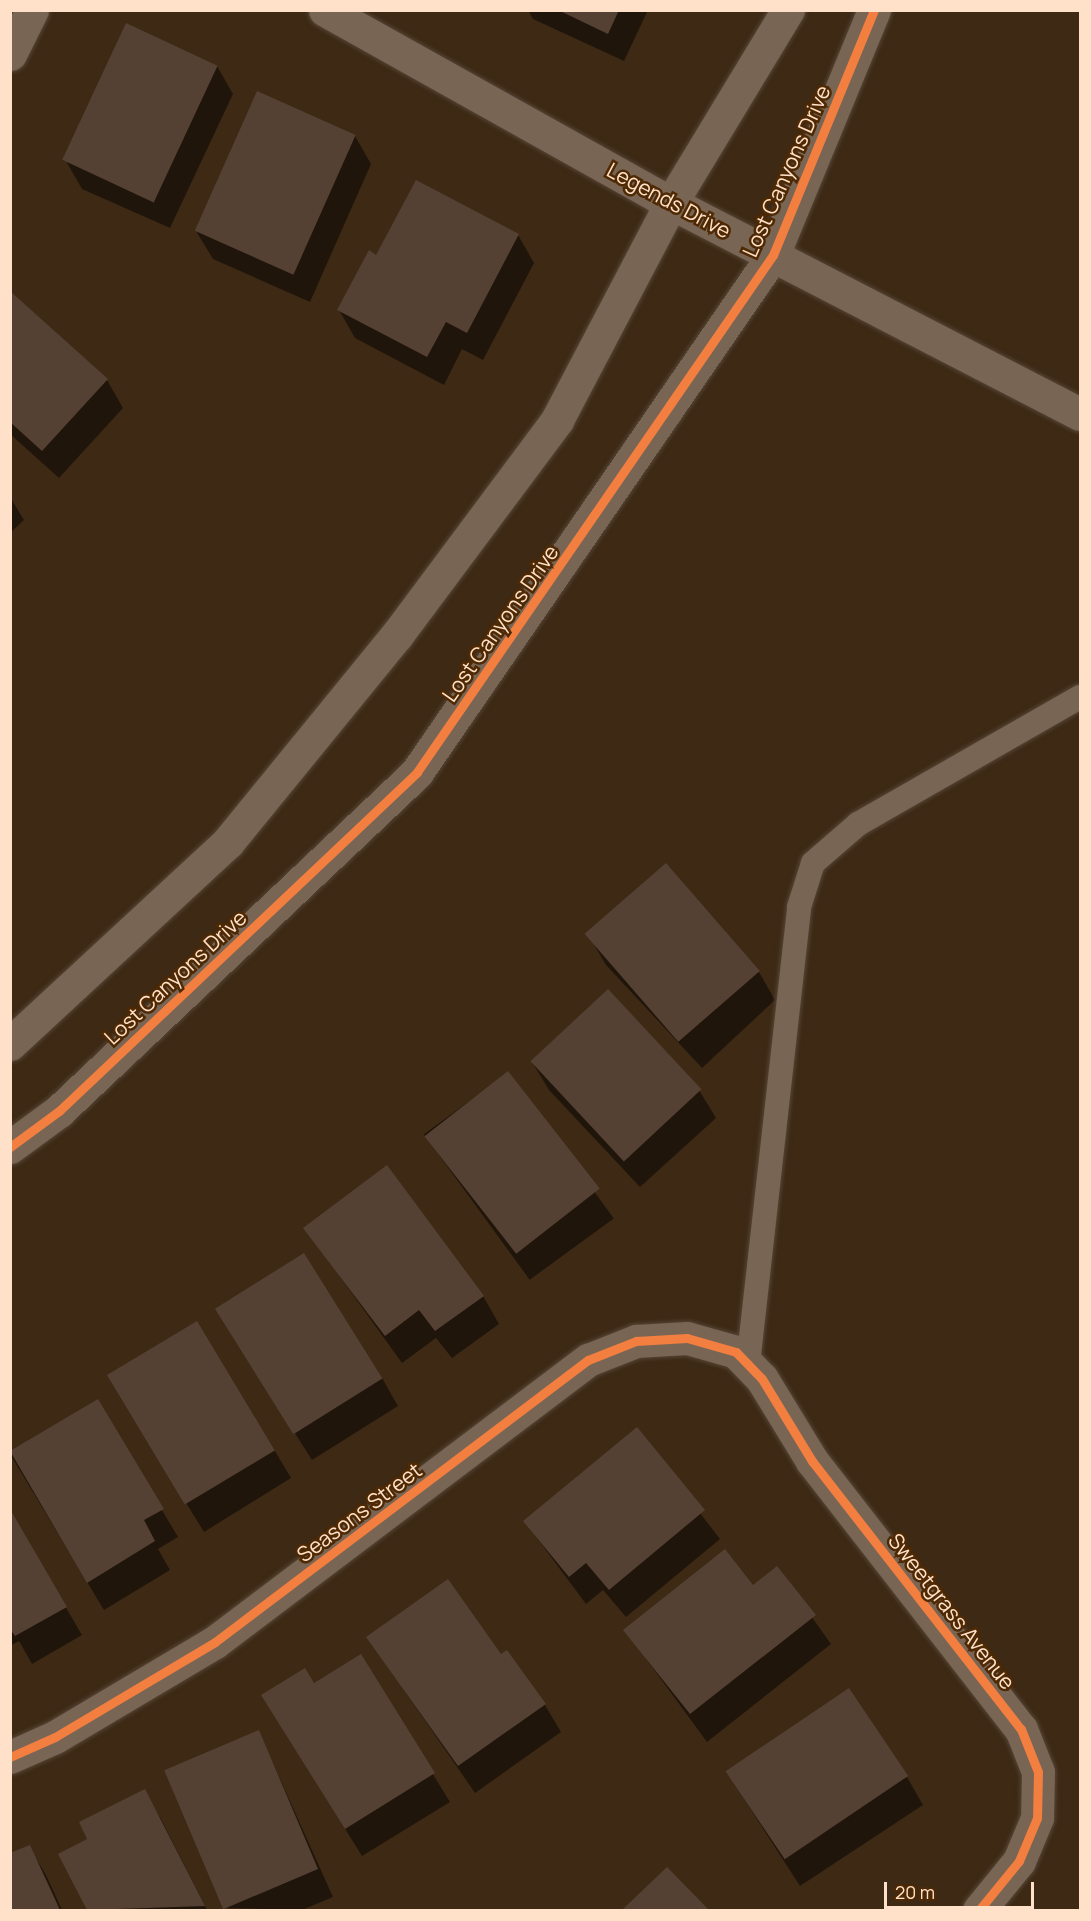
<!DOCTYPE html>
<style>
body{margin:0}
#map{position:relative;width:1091px;height:1921px;overflow:hidden;background:#3d2914;font-family:Manrope,sans-serif}
div>[style]{position:absolute}
[style*='--x']{left:calc(var(--x)*1px);top:calc(var(--y)*1px);width:calc(var(--w)*1px);rotate:calc(var(--a)*1deg)}
.shadow>*{inset:0;background:#0007;transform-origin:0 0}
.building>*{inset:0;background:#554133;transform-origin:0 0}
.roads{filter:drop-shadow(0 0 2px #564536) drop-shadow(0 0 2px #564536)}
.service>*{height:24px;margin:-12px;padding:0 12px;transform-origin:12px;border-radius:12px;background:#786554}
.minor>*{height:33px;margin:-16.5px;padding:0 16.5px;transform-origin:16.5px;border-radius:16.5px;background:#786554}
.tertiary>*{height:33px;margin:-16.5px;padding:0 16.5px;transform-origin:16.5px;border-radius:16.5px;background:#786554}
.cycleway>*{height:9px;margin:-4.5px;padding:0 4.5px;transform-origin:4.5px;border-radius:4.5px;background:#f27e40}
span{translate:-50% -50%;white-space:nowrap;text-align:center;line-height:1.15;-webkit-text-stroke:5px #4e2903;paint-order:stroke}
.street-label{font-size:21px;color:#ffe1c9}
.frame{position:absolute;inset:0;border:12px solid #ffe1c9;pointer-events:none}
.scale{position:absolute;left:884px;top:1882px;width:150px;height:27px;box-sizing:border-box;border:3px solid #ffe1c9;border-top:0;padding-left:8px;font-size:18px;line-height:21px;white-space:nowrap;color:#ffe1c9;-webkit-text-stroke:4px #4e2903;paint-order:stroke}
</style>
<div id="map">
<div class="shadow">
<i style="clip-path:polygon(528px 10px,648px 10px,624px 61px,533px 19px)"></i>
<i style="clip-path:polygon(217px 66px,233px 94px,170px 228px,82px 189px,66px 161px)"></i>
<i style="clip-path:polygon(355px 136px,371px 164px,310px 302px,213px 259px,196px 231px)"></i>
<i style="clip-path:polygon(518px 235px,534px 263px,483px 360px,462px 349px,444px 385px,355px 338px,339px 310px,377px 257px)"></i>
<i style="clip-path:polygon(10px 293px,107px 380px,123px 408px,59px 478px,10px 434px)"></i>
<i style="clip-path:polygon(10px 497px,24px 520px,10px 533px)"></i>
<i style="clip-path:polygon(590px 938px,759px 972px,775px 1000px,702px 1068px,606px 965px)"></i>
<i style="clip-path:polygon(532px 1062px,699px 1090px,716px 1118px,640px 1187px,549px 1090px)"></i>
<i style="left:508px;top:1073px;width:180px;height:104px;rotate:54deg"></i>
<i style="clip-path:polygon(305px 1228px,483px 1296px,499px 1324px,452px 1358px,436px 1338px,402px 1363px)"></i>
<i style="clip-path:polygon(233px 1336px,382px 1378px,398px 1406px,312px 1460px)"></i>
<i style="clip-path:polygon(97px 1401px,178px 1537px,158px 1549px,170px 1570px,104px 1610px,10px 1454px)"></i>
<i style="clip-path:polygon(125px 1404px,275px 1451px,291px 1478px,204px 1532px)"></i>
<i style="clip-path:polygon(636px 1430px,720px 1539px,626px 1617px,603px 1590px,586px 1604px,525px 1522px)"></i>
<i style="clip-path:polygon(10px 1512px,82px 1635px,32px 1664px,19px 1641px,10px 1646px)"></i>
<i style="clip-path:polygon(777px 1568px,831px 1644px,707px 1742px,625px 1630px,753px 1587px)"></i>
<i style="clip-path:polygon(368px 1638px,501px 1656px,545px 1705px,561px 1732px,475px 1793px)"></i>
<i style="clip-path:polygon(360px 1656px,450px 1802px,362px 1856px,280px 1724px,314px 1685px)"></i>
<i style="clip-path:polygon(259px 1732px,333px 1897px,302px 1910px,226px 1908px)"></i>
<i style="clip-path:polygon(726px 1771px,907px 1777px,923px 1805px,800px 1886px)"></i>
<i style="clip-path:polygon(144px 1791px,161px 1819px,207px 1910px,89px 1910px,60px 1854px,89px 1840px)"></i>
<i style="clip-path:polygon(29px 1847px,46px 1875px,62px 1910px,10px 1910px,10px 1855px)"></i>
<i style="clip-path:polygon(667px 1869px,707px 1910px,624px 1910px)"></i>
</div>
<div class="building">
<i style="clip-path:polygon(558px 10px,619px 10px,608px 34px)"></i>
<i style="left:126px;top:23px;width:101px;height:151px;rotate:25deg"></i>
<i style="left:257px;top:91px;width:108px;height:153px;rotate:24deg"></i>
<i style="clip-path:polygon(416px 180px,519px 234px,467px 333px,446px 322px,427px 357px,337px 310px,369px 250px,376px 255px)"></i>
<i style="clip-path:polygon(10px 291px,108px 379px,42px 451px,10px 422px)"></i>
<i style="left:666px;top:863px;width:143px;height:108px;rotate:49deg"></i>
<i style="left:608px;top:989px;width:137px;height:106px;rotate:47deg"></i>
<i style="left:508px;top:1071px;width:149px;height:106px;rotate:52deg"></i>
<i style="clip-path:polygon(387px 1165px,484px 1296px,435px 1331px,419px 1310px,385px 1336px,303px 1228px)"></i>
<i style="left:304px;top:1253px;width:148px;height:105px;rotate:58deg"></i>
<i style="left:197px;top:1321px;width:151px;height:105px;rotate:59deg"></i>
<i style="clip-path:polygon(98px 1399px,164px 1509px,144px 1520px,155px 1541px,87px 1583px,10px 1451px)"></i>
<i style="clip-path:polygon(637px 1427px,705px 1510px,609px 1590px,586px 1563px,569px 1577px,523px 1521px)"></i>
<i style="clip-path:polygon(10px 1509px,67px 1607px,15px 1636px,10px 1629px)"></i>
<i style="clip-path:polygon(725px 1549px,753px 1585px,777px 1566px,816px 1615px,690px 1714px,623px 1630px)"></i>
<i style="clip-path:polygon(448px 1579px,501px 1654px,507px 1650px,546px 1704px,458px 1766px,366px 1637px)"></i>
<i style="clip-path:polygon(361px 1654px,435px 1773px,345px 1829px,261px 1695px,305px 1668px,314px 1683px)"></i>
<i style="left:849px;top:1688px;width:106px;height:149px;rotate:56deg"></i>
<i style="left:259px;top:1730px;width:151px;height:103px;rotate:67deg"></i>
<i style="clip-path:polygon(145px 1789px,205px 1906px,87px 1910px,58px 1854px,87px 1839px,79px 1822px)"></i>
<i style="clip-path:polygon(30px 1845px,60px 1910px,10px 1910px,10px 1853px)"></i>
<i style="clip-path:polygon(667px 1867px,709px 1910px,622px 1910px)"></i>
</div>
<div class="roads">
<div class="service">
<i style="--x:748;--y:1364;--w:460;--a:-83.6"></i>
<i style="--x:799;--y:907;--w:46;--a:-72.3"></i>
<i style="--x:813;--y:863;--w:60;--a:-40.9"></i>
<i style="--x:858;--y:824;--w:256;--a:-29.8"></i>
</div>
<div class="minor">
<i style="--x:325;--y:10;--w:396;--a:29.2"></i>
<i style="--x:671;--y:203;--w:460;--a:27.3"></i>
<i style="--x:10;--y:54;--w:49;--a:-63.4"></i>
<i style="--x:10;--y:1757;--w:49;--a:-24"></i>
<i style="--x:55;--y:1737;--w:186;--a:-30.7"></i>
<i style="--x:215;--y:1642;--w:468;--a:-37.1"></i>
<i style="--x:588;--y:1360;--w:52;--a:-21.6"></i>
<i style="--x:636;--y:1341;--w:51;--a:-3.4"></i>
<i style="--x:687;--y:1338;--w:51;--a:15.9"></i>
<i style="--x:736;--y:1352;--w:37;--a:46"></i>
<i style="--x:762;--y:1379;--w:96;--a:58.6"></i>
<i style="--x:812;--y:1461;--w:340;--a:52.1"></i>
<i style="--x:1021;--y:1729;--w:46;--a:68.4"></i>
<i style="--x:1038;--y:1772;--w:46;--a:91.2"></i>
<i style="--x:1037;--y:1818;--w:47;--a:112.7"></i>
<i style="--x:1019;--y:1861;--w:63;--a:129.2"></i>
</div>
<div class="tertiary">
<i style="--x:10;--y:1044;--w:297;--a:-42.8"></i>
<i style="--x:228;--y:842;--w:267;--a:-50.8"></i>
<i style="--x:397;--y:635;--w:268;--a:-53.3"></i>
<i style="--x:557;--y:420;--w:245;--a:-62.3"></i>
<i style="--x:671;--y:203;--w:226;--a:-58.8"></i>
<i style="--x:10;--y:1147;--w:61;--a:-36.3"></i>
<i style="--x:59;--y:1111;--w:493;--a:-43.4"></i>
<i style="--x:417;--y:772;--w:628;--a:-55.45"></i>
<i style="--x:773;--y:255;--w:265;--a:-67.6"></i>
</div>
</div>
<div class="cycleway">
<i style="--x:10;--y:1147;--w:61;--a:-36.3"></i>
<i style="--x:59;--y:1111;--w:493;--a:-43.4"></i>
<i style="--x:417;--y:772;--w:628;--a:-55.45"></i>
<i style="--x:773;--y:255;--w:265;--a:-67.6"></i>
<i style="--x:10;--y:1757;--w:49;--a:-24"></i>
<i style="--x:55;--y:1737;--w:186;--a:-30.7"></i>
<i style="--x:215;--y:1642;--w:468;--a:-37.1"></i>
<i style="--x:588;--y:1360;--w:52;--a:-21.6"></i>
<i style="--x:636;--y:1341;--w:51;--a:-3.4"></i>
<i style="--x:687;--y:1338;--w:51;--a:15.9"></i>
<i style="--x:736;--y:1352;--w:37;--a:46"></i>
<i style="--x:762;--y:1379;--w:96;--a:58.6"></i>
<i style="--x:812;--y:1461;--w:340;--a:52.1"></i>
<i style="--x:1021;--y:1729;--w:46;--a:68.4"></i>
<i style="--x:1038;--y:1772;--w:46;--a:91.2"></i>
<i style="--x:1037;--y:1818;--w:47;--a:112.7"></i>
<i style="--x:1019;--y:1861;--w:63;--a:129.2"></i>
</div>
<div class="street-label">
<span style="left:786px;top:171px;rotate:-66deg">Lost Canyons Drive</span>
<span style="left:669px;top:200px;rotate:28deg">Legends Drive</span>
<span style="left:500px;top:623px;rotate:-55deg">Lost Canyons Drive</span>
<span style="left:175px;top:977px;rotate:-43deg">Lost Canyons Drive</span>
<span style="left:359px;top:1512px;rotate:-37deg">Seasons Street</span>
<span style="left:952px;top:1611px;rotate:52deg">Sweetgrass Avenue</span>
</div>
<div class="frame"></div>
<div class="scale">20 m</div>
</div>
